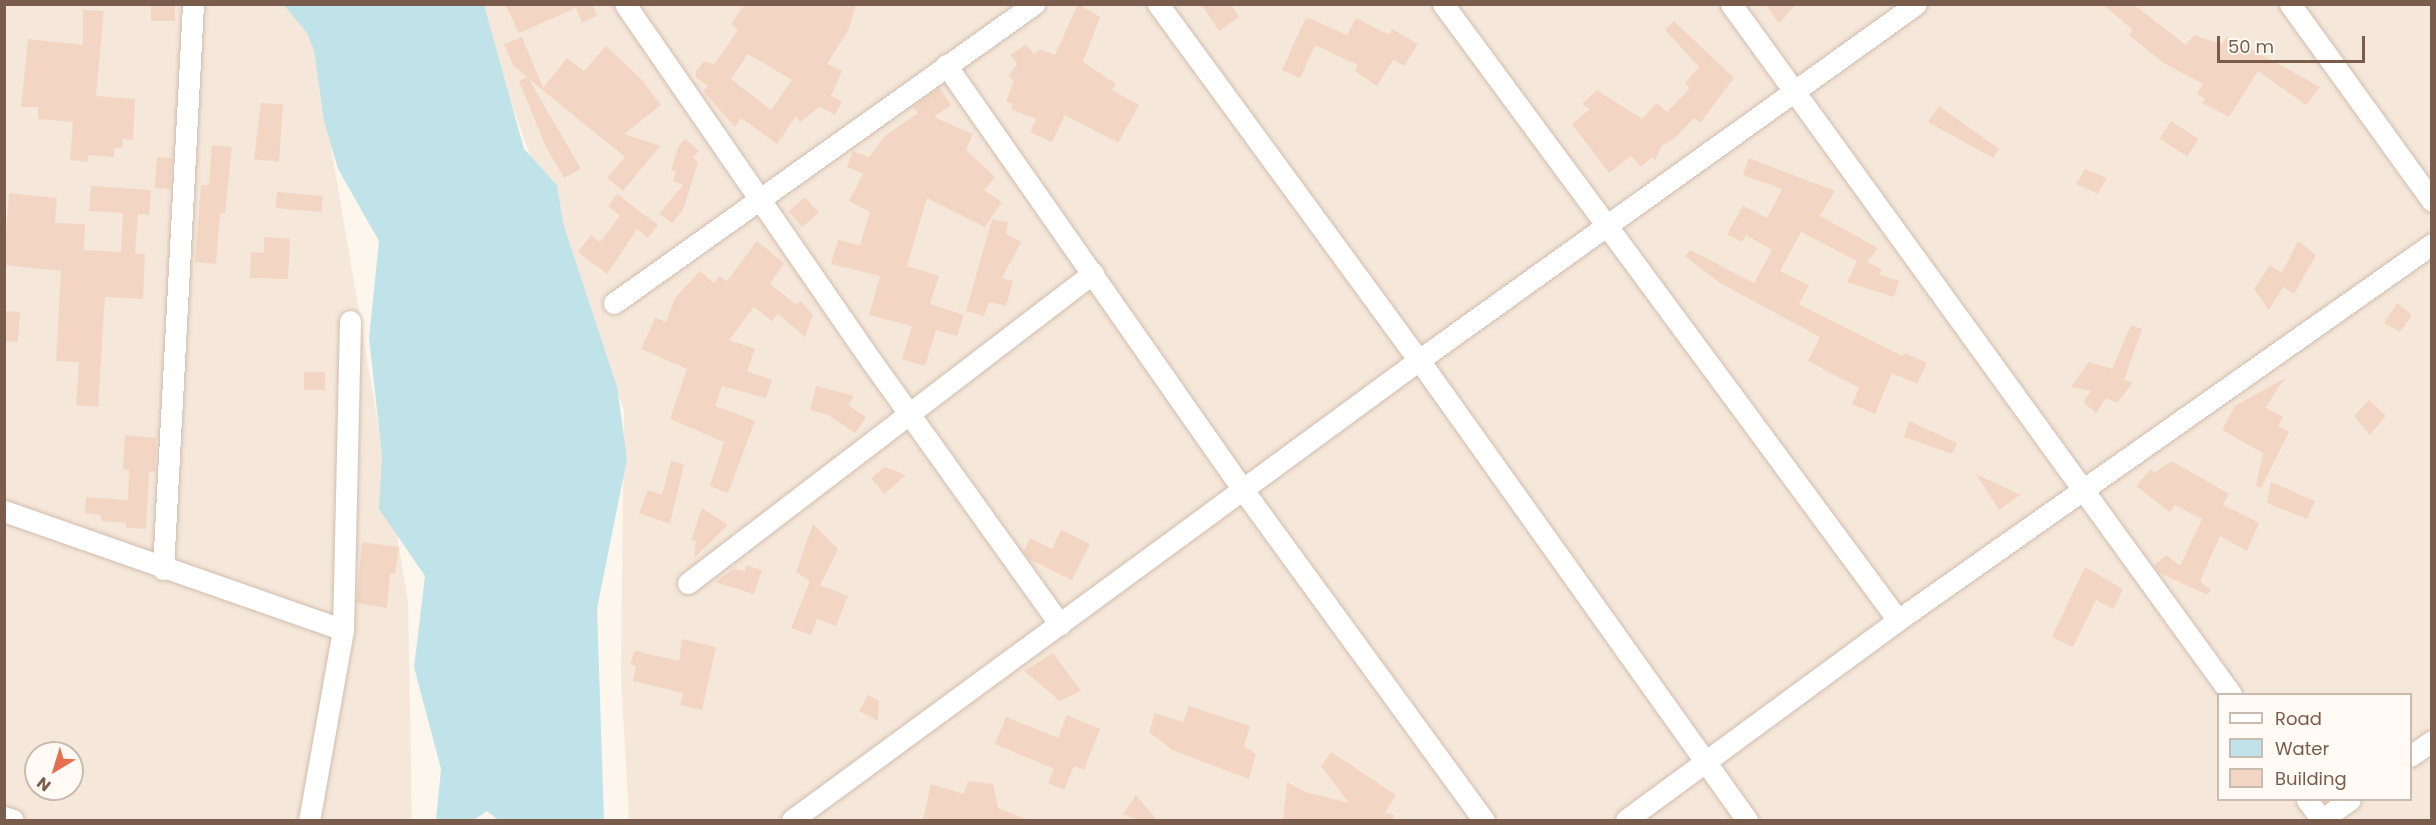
<!DOCTYPE html>
<style>
body{margin:0}
#map{position:relative;width:2436px;height:825px;overflow:hidden;background:#fdf6ec;font-family:Poppins,sans-serif}
div>[style]{position:absolute}
[style*='--x']{left:calc(var(--x)*1px);top:calc(var(--y)*1px);width:calc(var(--w)*1px);rotate:calc(var(--a)*1deg)}
.residential>*{inset:0;background:#f5e8da}
.water>*{inset:0;background:#bfe3e8}
.building>*{inset:0;background:#f3d5c3;transform-origin:0 0}
.roads{filter:drop-shadow(0 0 2px #d1beb0) drop-shadow(0 0 2px #d1beb0)}
.street>*{height:21px;margin:-10.5px;padding:0 10.5px;transform-origin:10.5px;border-radius:10.5px;background:#fff}
span{translate:-50% -50%;white-space:nowrap;text-align:center;line-height:1.15;-webkit-text-stroke:4.5px #fffaf3;paint-order:stroke}
.frame{position:absolute;inset:0;border:6px solid #7a5c4d;pointer-events:none}
.legend{position:absolute;left:2217px;top:693px;width:195px;height:108px;box-sizing:border-box;background:#fffaf3;border:2px solid #cabbb1;margin:0;padding:8px 10px;list-style:none;font-size:18px;color:#7a5c4d}
.legend li{display:flex;align-items:center;gap:12px;height:30px}
.legend b{width:30px;border:2px solid #cabbb1}
.north{position:absolute;left:24px;top:741px;width:60px;height:60px;box-sizing:border-box;background:#fffaf3;border:2px solid #cabbb1;border-radius:50%;rotate:218deg;font-size:16px;font-weight:700;line-height:24px;text-align:center;color:#7a5c4d}
.north::after{content:'';display:block;margin:auto;width:21px;height:27px;background:#e76f51;clip-path:polygon(50% 0,100% 100%,50% 72%,0 100%)}
.scale{position:absolute;left:2217px;top:36px;width:148px;height:27px;box-sizing:border-box;border:3px solid #7a5c4d;border-top:0;padding-left:8px;font-size:18px;line-height:21px;white-space:nowrap;color:#7a5c4d;-webkit-text-stroke:4px #fffaf3;paint-order:stroke}
</style>
<div id="map">
<div class="residential">
<i style="clip-path:polygon(evenodd,5px 5px,307px 5px,408px 601px,412px 820px,5px 820px,5px 5px,36px 753px,72px 753px,72px 789px,36px 789px,36px 753px)"></i>
<i style="clip-path:polygon(evenodd,475px 5px,2431px 5px,2431px 820px,629px 820px,621px 678px,624px 410px,475px 5px,2218px 694px,2410px 694px,2410px 800px,2218px 800px,2218px 694px)"></i>
</div>
<div class="water">
<i style="clip-path:polygon(284px 5px,484px 5px,524px 149px,557px 185px,563px 223px,617px 387px,627px 459px,597px 609px,604px 820px,498px 820px,487px 811px,474px 820px,436px 820px,441px 769px,414px 667px,425px 576px,379px 509px,382px 455px,369px 338px,379px 241px,338px 169px,324px 121px,314px 50px,307px 33px)"></i>
</div>
<div class="building">
<i style="left:151px;top:4px;width:24px;height:17px"></i>
<i style="clip-path:polygon(505px 4px,592px 4px,597px 16px,582px 23px,576px 8px,519px 33px)"></i>
<i style="clip-path:polygon(evenodd,745px 4px,856px 4px,849px 29px,827px 64px,842px 71px,831px 96px,842px 101px,835px 115px,820px 107px,800px 122px,796px 116px,777px 144px,741px 118px,735px 127px,703px 91px,708px 86px,696px 77px,696px 71px,704px 61px,714px 64px,723px 52px,738px 30px,731px 24px,745px 4px,748px 54px,792px 80px,771px 110px,731px 79px,748px 54px)"></i>
<i style="clip-path:polygon(1078px 4px,1100px 17px,1083px 62px,1116px 84px,1112px 90px,1139px 105px,1118px 143px,1065px 115px,1052px 142px,1030px 132px,1036px 119px,1011px 109px,1013px 104px,1006px 101px,1014px 81px,1008px 76px,1017px 64px,1010px 55px,1026px 44px,1034px 54px,1040px 49px,1055px 55px)"></i>
<i style="clip-path:polygon(1201px 4px,1231px 4px,1239px 17px,1219px 31px)"></i>
<i style="clip-path:polygon(1766px 4px,1796px 4px,1779px 24px)"></i>
<i style="clip-path:polygon(2102px 4px,2133px 4px,2186px 45px,2194px 35px,2222px 44px,2227px 36px,2320px 87px,2306px 105px,2258px 71px,2229px 117px,2202px 103px,2205px 99px,2197px 94px,2203px 84px,2162px 62px,2129px 35px,2133px 30px)"></i>
<i style="clip-path:polygon(83px 10px,104px 11px,96px 96px,135px 99px,133px 140px,123px 139px,122px 148px,114px 148px,114px 157px,88px 155px,88px 162px,70px 160px,73px 122px,38px 119px,38px 107px,21px 107px,28px 39px,83px 45px)"></i>
<i style="clip-path:polygon(1306px 17px,1347px 35px,1356px 18px,1389px 35px,1392px 29px,1418px 44px,1404px 66px,1393px 60px,1377px 86px,1355px 71px,1358px 65px,1315px 45px,1300px 78px,1282px 70px)"></i>
<i style="clip-path:polygon(1674px 21px,1734px 78px,1700px 123px,1694px 118px,1673px 140px,1662px 145px,1655px 160px,1652px 157px,1641px 167px,1631px 156px,1609px 173px,1572px 124px,1590px 109px,1582px 104px,1597px 90px,1642px 119px,1657px 103px,1667px 112px,1690px 88px,1685px 83px,1699px 67px,1665px 30px)"></i>
<i style="clip-path:polygon(522px 37px,543px 88px,567px 58px,584px 71px,606px 46px,640px 78px,661px 105px,624px 134px,660px 146px,623px 191px,607px 178px,625px 157px,529px 79px,581px 169px,564px 178px,545px 145px,519px 81px,527px 77px,513px 65px,504px 44px)"></i>
<i style="clip-path:polygon(940px 88px,951px 105px,934px 117px,973px 134px,966px 150px,995px 177px,984px 190px,1002px 202px,985px 227px,927px 198px,907px 266px,939px 276px,930px 304px,964px 315px,957px 336px,936px 330px,925px 366px,902px 359px,912px 326px,869px 315px,880px 276px,831px 264px,838px 240px,860px 245px,870px 212px,849px 201px,863px 174px,847px 167px,853px 151px,869px 157px,885px 136px,918px 113px,913px 106px)"></i>
<i style="clip-path:polygon(261px 103px,283px 104px,279px 162px,254px 159px)"></i>
<i style="clip-path:polygon(1939px 106px,1999px 149px,1993px 158px,1928px 122px)"></i>
<i style="left:2171px;top:121px;width:33px;height:21px;rotate:33deg"></i>
<i style="clip-path:polygon(685px 139px,699px 151px,693px 157px,698px 162px,683px 210px,672px 223px,659px 214px,683px 185px,673px 181px,676px 171px,671px 170px,678px 147px)"></i>
<i style="clip-path:polygon(212px 145px,232px 147px,225px 213px,220px 213px,216px 264px,195px 262px,201px 185px,209px 185px)"></i>
<i style="left:157px;top:157px;width:15px;height:31px;rotate:4deg"></i>
<i style="clip-path:polygon(1749px 158px,1835px 191px,1820px 216px,1878px 248px,1867px 262px,1882px 269px,1879px 274px,1899px 281px,1894px 297px,1847px 282px,1857px 261px,1801px 232px,1780px 271px,1809px 285px,1799px 304px,1903px 356px,1905px 353px,1927px 363px,1917px 384px,1892px 373px,1875px 414px,1852px 404px,1859px 388px,1808px 361px,1820px 337px,1720px 283px,1685px 256px,1690px 250px,1754px 283px,1772px 250px,1746px 235px,1742px 242px,1727px 234px,1743px 206px,1767px 218px,1782px 189px,1743px 175px)"></i>
<i style="clip-path:polygon(2085px 169px,2107px 178px,2098px 194px,2076px 184px)"></i>
<i style="clip-path:polygon(91px 186px,151px 190px,149px 215px,138px 214px,135px 253px,145px 254px,143px 299px,105px 297px,98px 407px,76px 405px,79px 362px,56px 361px,61px 271px,4px 265px,9px 193px,57px 198px,55px 223px,85px 224px,84px 250px,121px 252px,123px 213px,89px 211px)"></i>
<i style="left:277px;top:192px;width:46px;height:16px;rotate:5deg"></i>
<i style="clip-path:polygon(617px 194px,658px 225px,648px 238px,637px 229px,607px 274px,578px 252px,591px 235px,600px 242px,620px 216px,608px 206px)"></i>
<i style="left:805px;top:197px;width:21px;height:22px;rotate:49deg"></i>
<i style="clip-path:polygon(992px 219px,1008px 222px,1006px 234px,1021px 242px,1002px 278px,1013px 281px,1006px 306px,989px 302px,984px 316px,966px 311px)"></i>
<i style="clip-path:polygon(264px 237px,290px 239px,288px 279px,250px 278px,251px 252px,264px 253px)"></i>
<i style="clip-path:polygon(757px 241px,784px 263px,770px 284px,796px 304px,801px 301px,813px 315px,805px 337px,778px 314px,772px 321px,754px 307px,729px 340px,755px 349px,747px 371px,772px 380px,766px 398px,722px 386px,715px 406px,755px 421px,728px 493px,710px 486px,724px 442px,670px 419px,687px 369px,641px 349px,655px 318px,666px 322px,675px 298px,700px 271px,714px 283px,719px 276px,727px 281px)"></i>
<i style="clip-path:polygon(2298px 241px,2316px 255px,2294px 294px,2283px 287px,2269px 310px,2254px 289px,2270px 265px,2282px 273px)"></i>
<i style="clip-path:polygon(2397px 303px,2412px 315px,2400px 332px,2384px 323px)"></i>
<i style="left:4px;top:311px;width:16px;height:30px;rotate:4deg"></i>
<i style="clip-path:polygon(2131px 325px,2142px 329px,2124px 380px,2133px 382px,2117px 403px,2106px 398px,2096px 413px,2083px 402px,2091px 391px,2071px 387px,2089px 362px,2112px 369px)"></i>
<i style="left:304px;top:372px;width:21px;height:18px"></i>
<i style="clip-path:polygon(2285px 378px,2265px 408px,2283px 417px,2278px 426px,2289px 432px,2261px 488px,2256px 486px,2263px 453px,2222px 430px,2235px 406px)"></i>
<i style="clip-path:polygon(816px 386px,854px 396px,848px 405px,866px 417px,855px 433px,828px 415px,810px 410px)"></i>
<i style="clip-path:polygon(2369px 400px,2386px 416px,2370px 435px,2354px 416px)"></i>
<i style="clip-path:polygon(1909px 421px,1957px 443px,1952px 454px,1904px 437px)"></i>
<i style="clip-path:polygon(125px 435px,156px 438px,155px 472px,149px 471px,146px 529px,126px 528px,126px 523px,101px 521px,101px 515px,85px 513px,86px 497px,128px 500px,129px 470px,123px 469px)"></i>
<i style="clip-path:polygon(671px 461px,684px 464px,670px 524px,639px 513px,648px 490px,662px 495px)"></i>
<i style="clip-path:polygon(2172px 461px,2229px 494px,2223px 505px,2259px 523px,2247px 551px,2220px 536px,2200px 581px,2211px 590px,2207px 595px,2160px 573px,2154px 566px,2166px 555px,2180px 566px,2202px 519px,2175px 505px,2170px 512px,2136px 486px,2151px 469px,2154px 473px)"></i>
<i style="clip-path:polygon(885px 467px,906px 475px,884px 494px,871px 478px)"></i>
<i style="clip-path:polygon(1976px 474px,2020px 495px,1999px 510px)"></i>
<i style="clip-path:polygon(2271px 482px,2315px 501px,2307px 519px,2267px 503px)"></i>
<i style="clip-path:polygon(702px 508px,728px 525px,694px 558px,696px 541px,691px 540px)"></i>
<i style="clip-path:polygon(813px 524px,838px 549px,820px 585px,848px 596px,836px 626px,817px 619px,811px 635px,791px 628px,810px 581px,796px 572px)"></i>
<i style="clip-path:polygon(1061px 530px,1090px 544px,1072px 580px,1029px 559px,1024px 552px,1030px 538px,1052px 549px)"></i>
<i style="clip-path:polygon(362px 542px,399px 547px,395px 574px,390px 573px,387px 608px,356px 603px)"></i>
<i style="clip-path:polygon(746px 565px,762px 570px,754px 594px,715px 582px,734px 569px,745px 571px)"></i>
<i style="clip-path:polygon(2085px 567px,2123px 589px,2113px 609px,2096px 600px,2073px 647px,2052px 637px)"></i>
<i style="clip-path:polygon(682px 639px,716px 647px,702px 710px,680px 705px,683px 693px,633px 681px,636px 666px,630px 664px,635px 651px,679px 661px)"></i>
<i style="clip-path:polygon(1053px 653px,1081px 691px,1060px 701px,1024px 671px)"></i>
<i style="clip-path:polygon(868px 695px,879px 701px,878px 721px,859px 711px)"></i>
<i style="clip-path:polygon(1189px 706px,1250px 726px,1244px 746px,1256px 754px,1249px 779px,1172px 750px,1149px 732px,1155px 713px,1183px 722px)"></i>
<i style="clip-path:polygon(1067px 715px,1100px 729px,1084px 770px,1074px 766px,1064px 790px,1048px 783px,1054px 769px,995px 744px,1006px 717px,1058px 738px)"></i>
<i style="clip-path:polygon(1331px 752px,1396px 795px,1385px 813px,1394px 815px,1393px 820px,1283px 820px,1287px 782px,1305px 792px,1349px 803px,1321px 766px)"></i>
<i style="clip-path:polygon(968px 781px,993px 784px,998px 808px,1028px 820px,923px 820px,931px 784px,964px 794px)"></i>
<i style="clip-path:polygon(1136px 795px,1157px 820px,1137px 820px,1123px 814px)"></i>
</div>
<div class="roads">
<div class="street">
<i style="--x:625;--y:4;--w:435;--a:55.4"></i>
<i style="--x:872;--y:362;--w:323;--a:54.4"></i>
<i style="--x:1158;--y:4;--w:441;--a:53.8"></i>
<i style="--x:1419;--y:360;--w:565;--a:54.51"></i>
<i style="--x:1443;--y:4;--w:766;--a:53.55"></i>
<i style="--x:1731;--y:4;--w:852;--a:54.07"></i>
<i style="--x:2290;--y:4;--w:243;--a:54.2"></i>
<i style="--x:946;--y:65;--w:518;--a:55.05"></i>
<i style="--x:1243;--y:490;--w:409;--a:53.9"></i>
<i style="--x:614;--y:303;--w:516;--a:-35.45"></i>
<i style="--x:4;--y:511;--w:359;--a:19.3"></i>
<i style="--x:343;--y:630;--w:193;--a:100.1"></i>
<i style="--x:163;--y:569;--w:566;--a:-86.96"></i>
<i style="--x:688;--y:583;--w:510;--a:-37.43"></i>
<i style="--x:343;--y:630;--w:309;--a:-88.7"></i>
<i style="--x:2410;--y:756;--w:27;--a:-34"></i>
<i style="--x:2307;--y:800;--w:25;--a:53"></i>
<i style="--x:4;--y:817;--w:9;--a:18"></i>
<i style="--x:792;--y:820;--w:778;--a:-36.27"></i>
<i style="--x:1419;--y:360;--w:611;--a:-35.61"></i>
<i style="--x:1626;--y:820;--w:338;--a:-36.3"></i>
<i style="--x:1898;--y:620;--w:653;--a:-35.15"></i>
<i style="--x:2321;--y:820;--w:35;--a:-35"></i>
</div>
</div>
<div class="frame"></div>
<ul class="legend">
<li><b style="height:8px;background:#fff"></b>Road</li>
<li><b style="height:16px;background:#bfe3e8"></b>Water</li>
<li><b style="height:16px;background:#f3d5c3"></b>Building</li>
</ul>
<div class="north">N</div>
<div class="scale">50 m</div>
</div>
